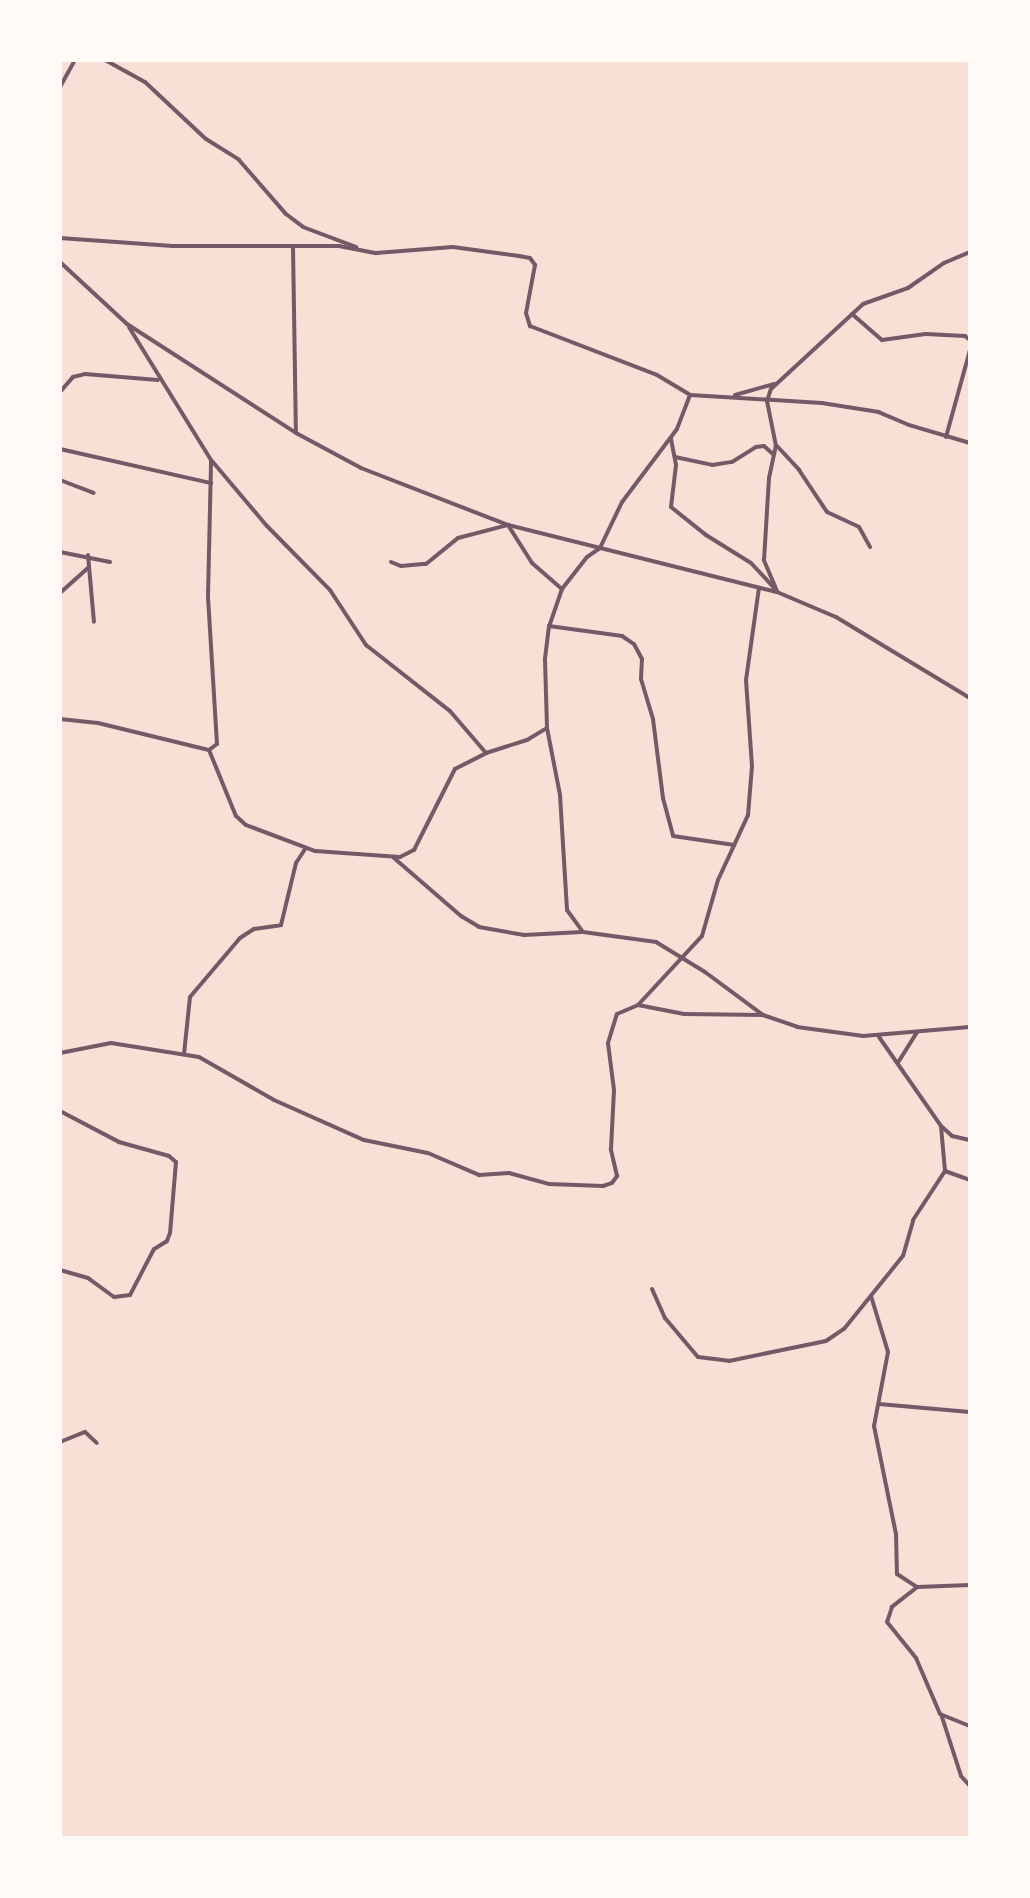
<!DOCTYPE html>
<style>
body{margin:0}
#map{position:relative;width:1030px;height:1898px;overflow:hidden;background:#f7e1d7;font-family:Arial,sans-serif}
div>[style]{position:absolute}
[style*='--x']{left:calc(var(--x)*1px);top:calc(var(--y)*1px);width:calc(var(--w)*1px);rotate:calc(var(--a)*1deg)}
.minor>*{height:4px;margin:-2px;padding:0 2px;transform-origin:2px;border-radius:2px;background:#755966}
span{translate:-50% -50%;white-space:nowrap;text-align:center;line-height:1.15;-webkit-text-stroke:4.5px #fffaf5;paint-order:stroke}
.frame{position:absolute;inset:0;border:62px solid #fffaf5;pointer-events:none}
</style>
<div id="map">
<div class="minor">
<i style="--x:105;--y:60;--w:46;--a:28.8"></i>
<i style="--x:145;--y:82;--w:83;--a:43.1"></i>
<i style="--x:206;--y:139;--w:39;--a:32"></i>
<i style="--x:239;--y:160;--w:72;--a:49"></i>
<i style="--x:286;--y:214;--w:21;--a:37"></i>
<i style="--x:303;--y:227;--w:57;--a:20.7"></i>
<i style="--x:60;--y:87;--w:31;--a:-61"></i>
<i style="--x:60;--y:238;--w:113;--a:4"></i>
<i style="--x:173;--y:246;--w:166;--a:0"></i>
<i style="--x:339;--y:246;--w:38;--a:11"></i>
<i style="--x:376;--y:253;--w:77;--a:-4.5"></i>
<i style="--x:453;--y:247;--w:67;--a:7.8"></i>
<i style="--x:519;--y:256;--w:11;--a:10"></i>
<i style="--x:530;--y:258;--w:9;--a:54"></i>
<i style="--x:535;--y:265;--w:49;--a:100.6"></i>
<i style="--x:526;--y:313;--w:14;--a:73"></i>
<i style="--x:530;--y:326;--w:136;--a:21.1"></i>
<i style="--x:657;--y:375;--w:39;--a:31"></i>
<i style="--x:293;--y:247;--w:185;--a:89.1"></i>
<i style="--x:60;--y:262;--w:91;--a:42.8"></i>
<i style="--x:127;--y:324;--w:201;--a:32.8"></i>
<i style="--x:296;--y:433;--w:74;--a:28.3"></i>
<i style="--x:361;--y:468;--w:158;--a:21.2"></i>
<i style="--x:508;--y:525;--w:277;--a:14"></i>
<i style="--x:777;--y:592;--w:64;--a:23"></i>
<i style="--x:836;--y:617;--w:157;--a:31.2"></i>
<i style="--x:852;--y:314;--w:40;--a:41"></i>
<i style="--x:882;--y:340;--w:44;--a:-7.8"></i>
<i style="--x:926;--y:334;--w:39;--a:3"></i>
<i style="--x:965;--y:336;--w:6;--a:39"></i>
<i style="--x:60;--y:392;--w:20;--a:-49"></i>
<i style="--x:73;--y:377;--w:12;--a:-14"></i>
<i style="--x:85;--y:374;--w:73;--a:4.7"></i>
<i style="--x:735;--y:395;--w:41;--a:-15.8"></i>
<i style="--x:946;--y:437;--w:90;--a:-74.6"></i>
<i style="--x:671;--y:439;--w:26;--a:79"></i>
<i style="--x:676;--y:465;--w:42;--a:96.8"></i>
<i style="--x:671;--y:507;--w:45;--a:38.7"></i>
<i style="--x:706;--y:535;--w:53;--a:31.9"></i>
<i style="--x:751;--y:563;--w:35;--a:47"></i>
<i style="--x:970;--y:443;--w:64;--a:-163.6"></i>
<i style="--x:909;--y:425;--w:33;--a:-157"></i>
<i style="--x:879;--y:412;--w:58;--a:-171"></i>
<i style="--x:822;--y:403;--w:132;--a:-176.5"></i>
<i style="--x:690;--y:395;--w:36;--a:111"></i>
<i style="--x:677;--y:429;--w:91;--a:127"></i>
<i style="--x:622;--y:502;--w:51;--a:115.6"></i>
<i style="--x:600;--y:548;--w:16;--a:145"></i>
<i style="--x:587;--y:557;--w:41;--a:128"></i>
<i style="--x:562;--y:589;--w:39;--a:109"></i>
<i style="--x:549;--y:626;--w:34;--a:97"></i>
<i style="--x:545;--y:660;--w:68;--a:88.3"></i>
<i style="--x:547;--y:728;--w:68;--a:79"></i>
<i style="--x:560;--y:795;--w:115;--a:86.5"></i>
<i style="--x:567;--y:910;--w:27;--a:54"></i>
<i style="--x:583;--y:932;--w:74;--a:7.8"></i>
<i style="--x:656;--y:942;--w:57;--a:31.5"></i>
<i style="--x:705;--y:972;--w:72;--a:36.6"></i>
<i style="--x:763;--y:1015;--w:36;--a:19"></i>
<i style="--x:797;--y:1027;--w:67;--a:7.8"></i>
<i style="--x:863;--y:1036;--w:107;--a:-4.8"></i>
<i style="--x:777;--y:446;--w:33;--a:47"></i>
<i style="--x:799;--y:470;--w:50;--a:56.3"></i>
<i style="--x:827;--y:512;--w:35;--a:25"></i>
<i style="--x:859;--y:527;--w:23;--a:61"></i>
<i style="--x:60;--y:449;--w:155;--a:12.7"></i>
<i style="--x:675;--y:457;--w:38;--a:12"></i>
<i style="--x:712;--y:465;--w:20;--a:-9"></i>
<i style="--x:732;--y:462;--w:28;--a:-32"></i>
<i style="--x:756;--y:447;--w:8;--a:-7"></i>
<i style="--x:764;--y:446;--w:12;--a:42"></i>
<i style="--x:212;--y:461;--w:85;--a:49.8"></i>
<i style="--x:267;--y:526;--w:90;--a:45.5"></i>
<i style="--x:330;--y:590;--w:66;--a:56.8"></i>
<i style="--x:366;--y:645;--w:107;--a:38.2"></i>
<i style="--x:450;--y:711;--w:55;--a:49.4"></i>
<i style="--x:60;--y:480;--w:36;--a:21"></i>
<i style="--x:60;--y:552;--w:51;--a:11.3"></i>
<i style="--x:88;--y:555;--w:67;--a:84.9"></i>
<i style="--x:391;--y:562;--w:11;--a:22"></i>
<i style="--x:401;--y:566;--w:25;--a:-5"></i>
<i style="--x:426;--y:564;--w:41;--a:-39.1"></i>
<i style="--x:458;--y:538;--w:52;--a:-14.6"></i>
<i style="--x:508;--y:525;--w:45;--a:57.7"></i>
<i style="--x:532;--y:563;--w:40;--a:41"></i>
<i style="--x:777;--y:591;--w:34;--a:-113"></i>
<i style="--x:764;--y:560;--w:82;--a:-86.5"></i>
<i style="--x:769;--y:478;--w:33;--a:-78"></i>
<i style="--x:776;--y:446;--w:46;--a:-101.3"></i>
<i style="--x:767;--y:401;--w:13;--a:-72"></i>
<i style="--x:771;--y:389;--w:125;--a:-42.7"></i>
<i style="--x:863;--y:304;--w:48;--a:-19.6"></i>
<i style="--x:908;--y:288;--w:44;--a:-34.8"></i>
<i style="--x:944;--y:263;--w:28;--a:-23"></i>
<i style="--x:60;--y:593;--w:39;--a:-42"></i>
<i style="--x:549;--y:626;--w:74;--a:7.8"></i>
<i style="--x:622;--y:636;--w:14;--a:34"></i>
<i style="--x:634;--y:644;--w:17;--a:62"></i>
<i style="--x:642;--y:659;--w:20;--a:93"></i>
<i style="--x:641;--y:679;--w:42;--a:73.3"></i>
<i style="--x:653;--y:719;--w:80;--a:82.8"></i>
<i style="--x:663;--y:798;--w:39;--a:75"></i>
<i style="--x:673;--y:836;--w:62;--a:8.4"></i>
<i style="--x:60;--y:719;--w:38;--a:6"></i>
<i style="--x:98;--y:723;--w:114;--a:13.7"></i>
<i style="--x:209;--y:750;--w:10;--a:-37"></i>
<i style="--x:217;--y:744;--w:148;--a:-93.5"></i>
<i style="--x:208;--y:596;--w:136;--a:-88.7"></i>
<i style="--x:211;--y:460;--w:156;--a:-121.7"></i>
<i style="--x:209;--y:750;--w:71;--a:67.8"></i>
<i style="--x:236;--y:816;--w:13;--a:42"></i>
<i style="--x:246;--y:825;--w:74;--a:20.6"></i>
<i style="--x:315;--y:851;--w:85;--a:4"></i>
<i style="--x:400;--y:857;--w:16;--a:-27"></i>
<i style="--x:414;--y:850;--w:91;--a:-63.2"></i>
<i style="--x:455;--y:769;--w:35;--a:-27"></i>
<i style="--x:486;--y:753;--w:43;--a:-17.6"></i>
<i style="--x:527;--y:740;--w:23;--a:-31"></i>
<i style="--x:394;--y:858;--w:89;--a:40.9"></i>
<i style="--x:461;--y:916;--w:21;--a:31"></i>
<i style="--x:479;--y:927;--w:46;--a:10.1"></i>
<i style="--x:524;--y:935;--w:58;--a:-3"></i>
<i style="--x:638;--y:1005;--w:94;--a:-47.2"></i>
<i style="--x:702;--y:936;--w:58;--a:-74.1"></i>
<i style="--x:718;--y:880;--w:72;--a:-65.2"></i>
<i style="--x:748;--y:815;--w:49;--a:-85.3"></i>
<i style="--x:752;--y:766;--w:86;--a:-94"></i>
<i style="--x:746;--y:680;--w:93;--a:-82"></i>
<i style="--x:879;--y:1037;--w:108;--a:55.1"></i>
<i style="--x:941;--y:1126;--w:15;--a:42"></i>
<i style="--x:952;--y:1136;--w:18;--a:13"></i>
<i style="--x:60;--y:1053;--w:52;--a:-11.1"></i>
<i style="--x:111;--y:1043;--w:89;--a:9"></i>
<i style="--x:199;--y:1057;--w:86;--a:29.8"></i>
<i style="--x:274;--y:1100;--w:98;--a:24"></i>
<i style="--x:364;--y:1140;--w:65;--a:11.5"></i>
<i style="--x:428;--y:1153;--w:56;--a:23.3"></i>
<i style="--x:479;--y:1175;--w:30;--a:-4"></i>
<i style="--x:509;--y:1173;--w:41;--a:15.4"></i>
<i style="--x:549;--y:1184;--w:54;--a:2.1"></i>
<i style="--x:603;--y:1186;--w:9;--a:-18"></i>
<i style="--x:612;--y:1183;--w:9;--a:-54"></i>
<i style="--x:617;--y:1176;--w:28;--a:-103"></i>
<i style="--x:611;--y:1149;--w:59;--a:-87.1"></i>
<i style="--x:614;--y:1090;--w:47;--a:-97.3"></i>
<i style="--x:608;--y:1043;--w:30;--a:-73"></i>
<i style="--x:617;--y:1014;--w:23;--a:-23"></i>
<i style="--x:638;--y:1005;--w:47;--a:11.1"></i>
<i style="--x:684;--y:1014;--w:79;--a:0.7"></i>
<i style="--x:184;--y:1054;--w:57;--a:-84"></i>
<i style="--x:190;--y:997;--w:77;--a:-49.7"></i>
<i style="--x:240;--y:938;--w:17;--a:-33"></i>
<i style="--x:254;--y:929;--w:27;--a:-8"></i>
<i style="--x:281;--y:925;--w:64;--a:-76.4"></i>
<i style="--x:296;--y:863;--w:17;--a:-57"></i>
<i style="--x:899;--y:1061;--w:34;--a:-58"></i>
<i style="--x:60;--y:1111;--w:67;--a:27.7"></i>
<i style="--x:119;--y:1142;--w:52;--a:15.6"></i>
<i style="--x:169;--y:1156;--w:9;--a:41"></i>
<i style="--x:176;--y:1162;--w:71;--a:94.8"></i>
<i style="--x:170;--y:1233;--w:9;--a:111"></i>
<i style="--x:167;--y:1241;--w:15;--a:148"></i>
<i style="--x:154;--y:1249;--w:52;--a:117.6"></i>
<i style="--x:130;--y:1295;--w:16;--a:173"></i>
<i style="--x:114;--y:1297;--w:32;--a:-144"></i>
<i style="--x:88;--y:1278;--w:29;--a:-164"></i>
<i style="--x:945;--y:1171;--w:27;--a:20"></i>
<i style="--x:652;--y:1289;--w:32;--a:66"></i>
<i style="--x:665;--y:1318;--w:51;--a:49.8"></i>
<i style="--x:698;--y:1357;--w:31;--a:7"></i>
<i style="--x:729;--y:1361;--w:99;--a:-11.7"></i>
<i style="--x:826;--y:1341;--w:22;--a:-34"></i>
<i style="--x:844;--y:1329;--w:94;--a:-51.1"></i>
<i style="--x:903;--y:1256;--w:37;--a:-74"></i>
<i style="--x:913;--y:1220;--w:59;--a:-56.9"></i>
<i style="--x:945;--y:1171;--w:45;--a:-95.1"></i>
<i style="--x:871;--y:1296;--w:59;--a:73.1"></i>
<i style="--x:888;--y:1352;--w:75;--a:100.7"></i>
<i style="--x:874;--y:1426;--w:110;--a:78.5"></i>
<i style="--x:896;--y:1534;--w:40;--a:88.6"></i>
<i style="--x:897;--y:1574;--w:24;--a:33"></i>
<i style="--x:917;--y:1587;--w:53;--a:-2.2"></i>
<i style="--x:879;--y:1404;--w:91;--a:5"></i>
<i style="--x:60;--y:1442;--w:27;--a:-22"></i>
<i style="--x:85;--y:1432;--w:16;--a:43"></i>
<i style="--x:916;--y:1588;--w:31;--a:142"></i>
<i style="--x:892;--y:1607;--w:16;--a:108"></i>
<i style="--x:887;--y:1622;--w:46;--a:51.1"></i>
<i style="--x:916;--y:1658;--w:61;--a:66.8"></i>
<i style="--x:940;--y:1714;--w:32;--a:22"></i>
<i style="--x:942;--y:1717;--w:62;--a:72.1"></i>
<i style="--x:961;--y:1776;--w:13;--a:48"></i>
</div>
<div class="frame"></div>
</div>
